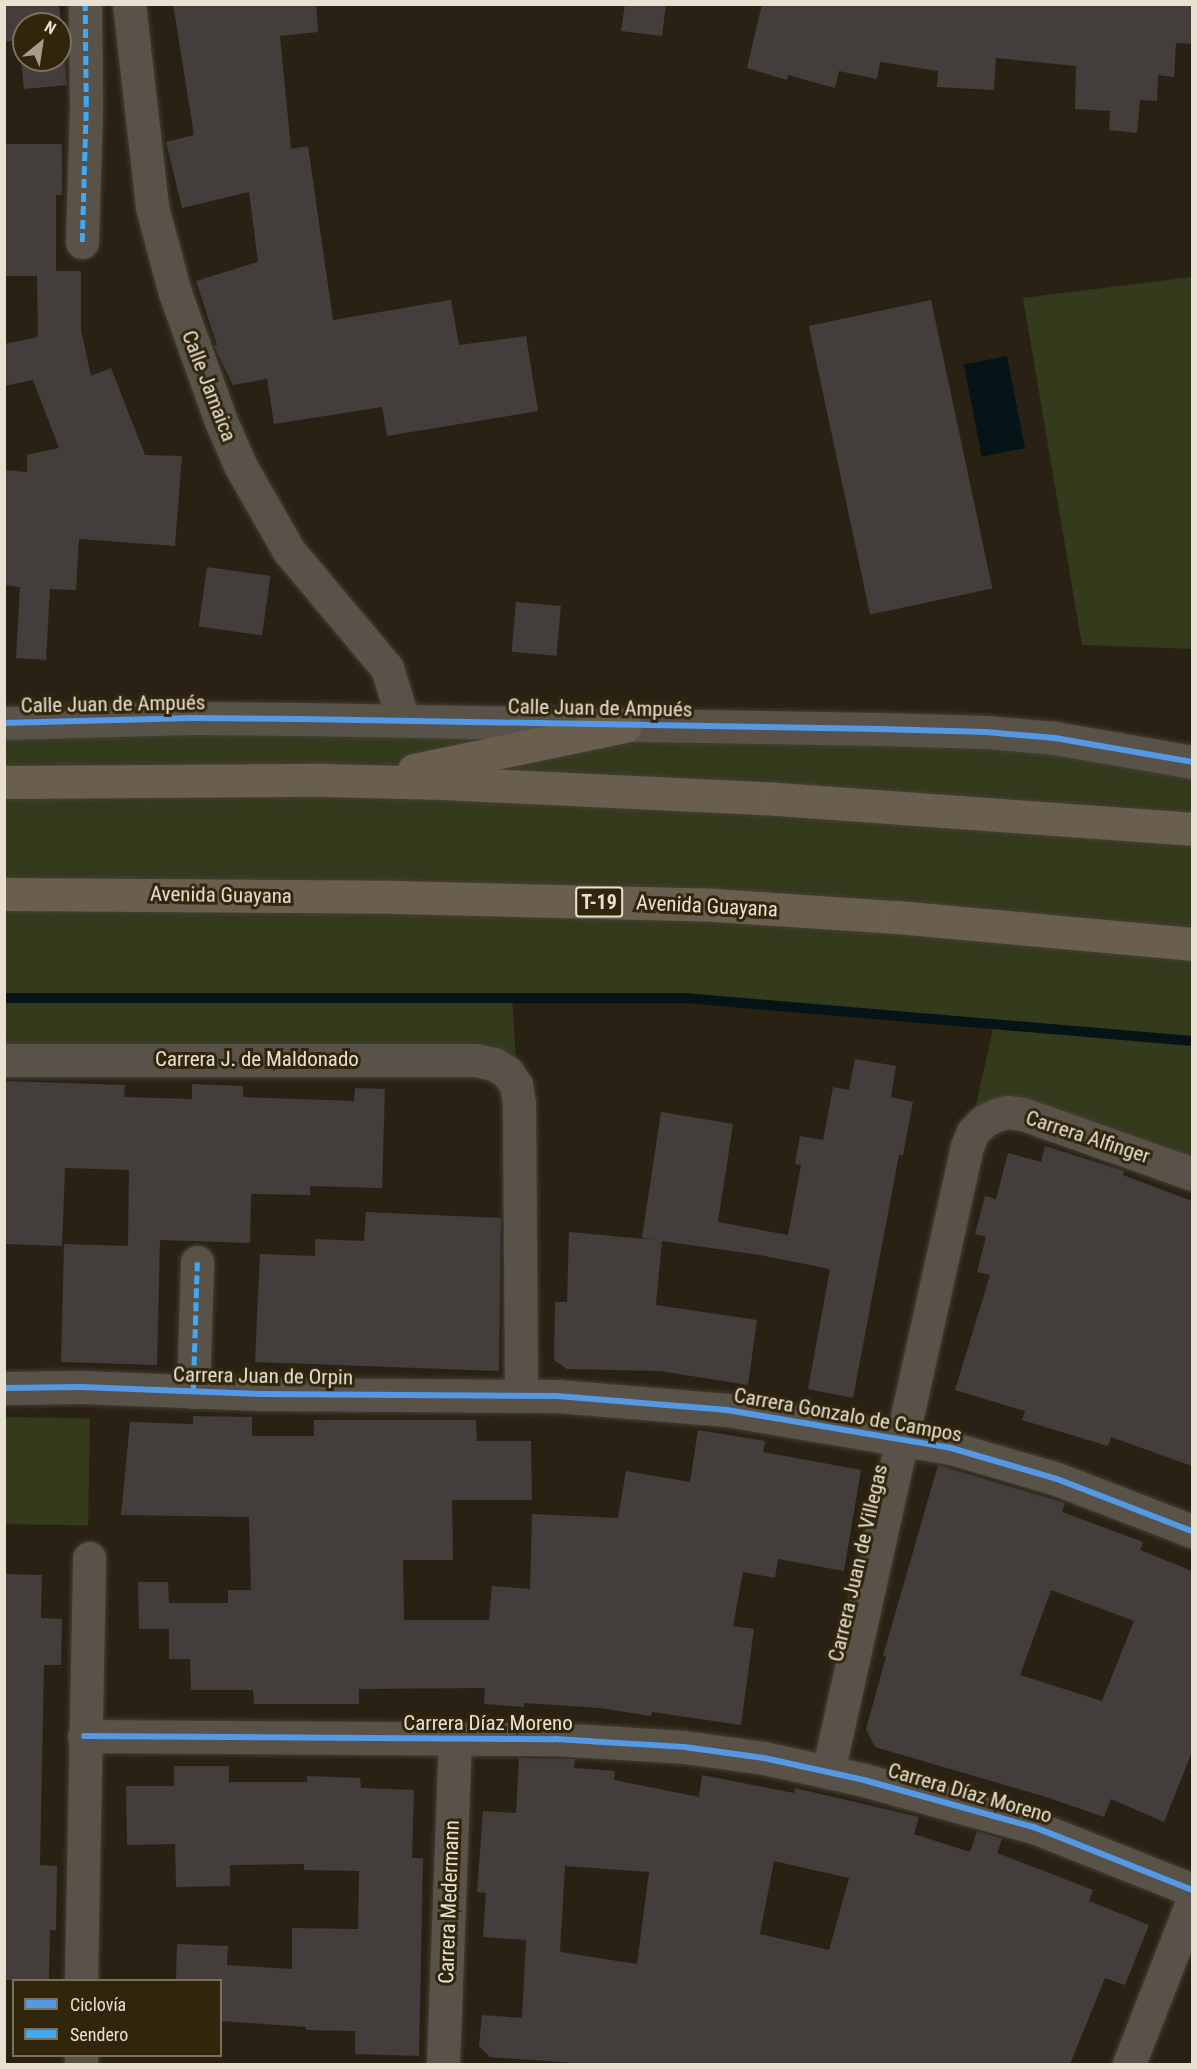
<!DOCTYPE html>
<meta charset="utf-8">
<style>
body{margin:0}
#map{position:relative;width:1197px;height:2069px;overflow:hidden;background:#292214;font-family:"Roboto Condensed",sans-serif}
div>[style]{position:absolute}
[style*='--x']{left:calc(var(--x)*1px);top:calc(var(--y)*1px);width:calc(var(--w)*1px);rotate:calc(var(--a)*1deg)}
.green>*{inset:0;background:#343a1c;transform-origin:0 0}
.water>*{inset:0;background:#061418;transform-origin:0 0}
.stream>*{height:10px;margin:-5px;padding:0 5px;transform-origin:5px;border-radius:5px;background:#061418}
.building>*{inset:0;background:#433e3c;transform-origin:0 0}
.roads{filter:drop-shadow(0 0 2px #443f34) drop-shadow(0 0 2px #443f34)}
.minor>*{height:33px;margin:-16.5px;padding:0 16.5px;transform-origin:16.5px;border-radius:16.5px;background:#585249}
.highway>*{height:33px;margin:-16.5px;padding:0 16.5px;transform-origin:16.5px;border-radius:16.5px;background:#6a5f4e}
.quiet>*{height:4.5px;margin-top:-2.25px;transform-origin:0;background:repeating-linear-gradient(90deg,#3fa9f5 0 9px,transparent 0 13.5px)}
.cycleway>*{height:6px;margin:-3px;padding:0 3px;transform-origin:3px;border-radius:3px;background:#5399e6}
span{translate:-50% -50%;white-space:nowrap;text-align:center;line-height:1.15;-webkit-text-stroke:6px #31250c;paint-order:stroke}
.shield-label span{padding:2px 4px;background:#31250c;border:2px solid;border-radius:4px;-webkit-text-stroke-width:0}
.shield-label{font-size:20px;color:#e8e1d2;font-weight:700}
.street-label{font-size:21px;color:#e8e1d2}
.frame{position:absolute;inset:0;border:6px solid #e8e1d2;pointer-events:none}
.legend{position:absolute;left:12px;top:1979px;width:210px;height:78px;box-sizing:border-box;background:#31250c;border:2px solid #7a705b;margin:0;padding:8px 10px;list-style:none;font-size:18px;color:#e8e1d2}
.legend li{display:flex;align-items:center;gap:12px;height:30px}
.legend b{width:30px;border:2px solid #7a705b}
.north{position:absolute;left:12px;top:12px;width:60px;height:60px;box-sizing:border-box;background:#31250c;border:2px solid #7a705b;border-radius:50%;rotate:30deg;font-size:16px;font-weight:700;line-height:24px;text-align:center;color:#e8e1d2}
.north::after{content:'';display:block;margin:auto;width:21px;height:27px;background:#a59e90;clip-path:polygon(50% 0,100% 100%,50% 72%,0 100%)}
</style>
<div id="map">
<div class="green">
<i style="clip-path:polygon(1192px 277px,1192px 649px,1082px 645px,1023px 298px)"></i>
<i style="clip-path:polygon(5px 723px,713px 728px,1192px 762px,1192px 1174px,1023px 1114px,967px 1146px,994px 1024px,685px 998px,512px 998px,519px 1104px,507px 1072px,5px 1060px)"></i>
<i style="left:5px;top:1417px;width:85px;height:107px;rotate:1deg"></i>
</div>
<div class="water">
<i style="left:1007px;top:356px;width:94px;height:44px;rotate:79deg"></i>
</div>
<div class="stream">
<i style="--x:4;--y:998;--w:681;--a:0"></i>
<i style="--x:685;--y:998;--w:509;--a:4.85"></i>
</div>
<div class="building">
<i style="clip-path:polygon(evenodd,4px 4px,59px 4px,67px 85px,24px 89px,19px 40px,4px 42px,4px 4px,24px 24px,60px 24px,60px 60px,24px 60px,24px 24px)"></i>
<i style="clip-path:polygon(173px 4px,316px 4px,318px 32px,280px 36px,291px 149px,308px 146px,333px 320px,451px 300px,459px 345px,526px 336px,538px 411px,387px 436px,382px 407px,274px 424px,267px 379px,233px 385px,214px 346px,217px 345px,196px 281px,258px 262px,249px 192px,182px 208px,166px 142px,194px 135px)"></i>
<i style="clip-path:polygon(625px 4px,666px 4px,662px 36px,621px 31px)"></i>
<i style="clip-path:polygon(762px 4px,1192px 4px,1192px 44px,1176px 43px,1174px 77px,1158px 75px,1157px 101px,1140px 100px,1137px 133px,1109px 130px,1110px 111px,1075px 109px,1076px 66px,996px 58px,994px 90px,937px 87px,938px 71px,880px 62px,877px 79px,839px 71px,835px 88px,788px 75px,787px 80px,747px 68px)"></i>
<i style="clip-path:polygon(4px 144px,62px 144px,62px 195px,56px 195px,56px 271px,81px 271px,81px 330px,91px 376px,111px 368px,145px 455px,182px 456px,175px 546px,79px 539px,76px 590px,50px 589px,46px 660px,16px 658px,20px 587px,4px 585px,4px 470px,27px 472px,27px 455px,59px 448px,33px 380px,4px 386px,4px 344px,38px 337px,37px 276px,4px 276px)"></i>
<i style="left:931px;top:300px;width:295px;height:125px;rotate:78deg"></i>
<i style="left:207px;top:567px;width:64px;height:60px;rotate:8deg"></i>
<i style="left:516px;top:602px;width:45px;height:50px;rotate:5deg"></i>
<i style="clip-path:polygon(855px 1059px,896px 1066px,891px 1097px,913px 1102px,903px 1155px,899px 1155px,853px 1398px,808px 1389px,830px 1269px,760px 1255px,662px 1241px,656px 1305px,757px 1320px,748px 1385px,660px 1371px,567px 1369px,554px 1360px,555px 1302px,567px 1302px,569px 1232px,655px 1240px,642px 1238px,661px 1112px,733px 1124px,718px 1222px,788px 1235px,801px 1165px,795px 1164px,800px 1136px,823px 1140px,833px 1087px,849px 1090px)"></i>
<i style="clip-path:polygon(4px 1081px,125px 1085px,124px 1097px,192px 1099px,192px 1084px,243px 1086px,243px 1097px,354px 1101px,355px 1088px,385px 1089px,382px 1188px,310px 1186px,310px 1195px,251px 1194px,250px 1243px,160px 1240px,157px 1365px,61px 1362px,64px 1244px,128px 1246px,129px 1170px,65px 1168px,62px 1246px,4px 1244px)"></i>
<i style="clip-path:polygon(1045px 1146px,1124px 1171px,1123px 1175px,1192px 1201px,1192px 1466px,1111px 1437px,1108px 1446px,1022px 1420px,1025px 1411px,955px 1390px,990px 1275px,977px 1272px,986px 1237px,975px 1234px,985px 1196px,996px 1199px,1008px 1153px,1041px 1162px)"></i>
<i style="clip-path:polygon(366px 1212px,501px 1218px,499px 1371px,255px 1362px,260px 1254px,315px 1256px,315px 1239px,364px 1241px)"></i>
<i style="clip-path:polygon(193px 1416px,252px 1417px,252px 1436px,314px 1436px,314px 1420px,476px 1420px,477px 1441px,531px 1441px,532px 1500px,452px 1500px,453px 1560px,403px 1560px,404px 1620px,489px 1620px,492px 1586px,530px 1589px,532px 1514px,618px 1518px,626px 1471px,690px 1482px,698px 1430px,765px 1441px,763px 1452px,861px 1470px,844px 1571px,778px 1559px,775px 1578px,743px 1572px,733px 1626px,754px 1629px,741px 1725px,652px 1712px,651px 1716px,600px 1708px,524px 1703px,524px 1707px,484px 1704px,485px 1688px,359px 1689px,359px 1704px,254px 1704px,253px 1690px,191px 1690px,190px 1659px,169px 1659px,169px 1629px,139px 1629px,138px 1582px,168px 1582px,169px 1603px,228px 1603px,228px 1590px,251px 1590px,249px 1517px,121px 1515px,130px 1422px,193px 1424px)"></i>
<i style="clip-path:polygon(evenodd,938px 1465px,1065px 1503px,1062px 1512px,1143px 1542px,1140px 1550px,1192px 1571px,1192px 1752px,1164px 1822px,1111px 1799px,1104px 1817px,1046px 1797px,875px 1747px,866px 1729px,886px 1657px,883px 1656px,938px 1465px,1051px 1590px,1134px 1621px,1102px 1701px,1020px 1675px,1051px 1590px)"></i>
<i style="clip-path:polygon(4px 1574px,42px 1575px,41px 1618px,62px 1619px,61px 1665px,44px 1665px,40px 1865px,57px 1866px,56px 1930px,50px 1930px,49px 1980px,4px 1980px)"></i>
<i style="clip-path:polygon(evenodd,519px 1758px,575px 1759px,574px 1768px,615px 1771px,614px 1780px,699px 1797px,702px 1775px,794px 1793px,795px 1788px,919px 1817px,914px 1834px,970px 1852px,977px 1831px,1002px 1839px,997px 1853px,1093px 1890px,1089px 1901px,1149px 1925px,1125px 1985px,1105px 1978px,1070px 2064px,589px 2064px,490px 2057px,479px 2046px,482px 2015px,522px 2018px,526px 1940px,483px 1937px,486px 1893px,477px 1892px,483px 1811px,516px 1813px,519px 1758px,774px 1861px,849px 1878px,829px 1950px,760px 1934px,774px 1861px,519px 1758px,565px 1866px,649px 1872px,637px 1964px,560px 1952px,565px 1866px)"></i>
<i style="clip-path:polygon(174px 1766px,229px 1766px,229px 1782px,307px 1782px,307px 1776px,360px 1778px,361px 1788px,414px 1790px,412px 1858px,423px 1858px,419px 2056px,355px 2054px,355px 2031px,306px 2030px,306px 2027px,220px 2021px,220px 1980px,176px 1980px,177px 1944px,228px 1946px,227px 1965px,292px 1969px,292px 1928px,358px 1929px,359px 1871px,304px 1870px,304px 1864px,230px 1865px,230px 1886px,176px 1887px,175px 1844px,127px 1845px,126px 1786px,174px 1786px)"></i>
</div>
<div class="roads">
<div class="minor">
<i style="--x:129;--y:4;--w:204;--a:83.5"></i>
<i style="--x:152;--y:207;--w:89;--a:75"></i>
<i style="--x:175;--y:293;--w:134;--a:70.3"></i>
<i style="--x:220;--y:419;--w:52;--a:66.4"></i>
<i style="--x:241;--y:467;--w:97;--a:60.3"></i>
<i style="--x:289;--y:551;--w:153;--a:50.1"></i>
<i style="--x:387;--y:668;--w:54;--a:72.9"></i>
<i style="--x:82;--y:242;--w:137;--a:-88.3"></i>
<i style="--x:86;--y:105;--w:101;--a:-90.6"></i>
<i style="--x:4;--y:723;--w:188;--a:-1.5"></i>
<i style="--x:192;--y:718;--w:109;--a:0.5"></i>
<i style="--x:301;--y:719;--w:578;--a:0.99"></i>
<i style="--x:879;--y:729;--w:107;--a:1.6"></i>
<i style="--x:986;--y:732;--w:69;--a:5"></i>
<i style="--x:1055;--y:738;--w:139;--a:9.9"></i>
<i style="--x:4;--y:1060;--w:472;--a:0"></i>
<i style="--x:476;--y:1060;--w:18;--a:13"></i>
<i style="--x:494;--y:1064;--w:15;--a:32"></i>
<i style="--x:507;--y:1072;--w:16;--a:55"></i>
<i style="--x:516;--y:1085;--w:19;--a:81"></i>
<i style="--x:519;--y:1104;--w:291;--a:89.6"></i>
<i style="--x:4;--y:1388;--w:77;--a:-0.7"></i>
<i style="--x:81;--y:1387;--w:180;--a:2.2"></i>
<i style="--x:261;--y:1394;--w:296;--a:0.4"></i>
<i style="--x:557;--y:1396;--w:171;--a:4.7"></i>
<i style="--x:727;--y:1410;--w:227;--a:9.6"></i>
<i style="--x:951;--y:1448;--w:110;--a:16.3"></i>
<i style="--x:1057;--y:1479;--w:145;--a:21.1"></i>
<i style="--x:193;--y:1392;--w:130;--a:-88.2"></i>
<i style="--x:84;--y:1736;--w:471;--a:0.4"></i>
<i style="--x:555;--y:1739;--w:129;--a:3.5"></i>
<i style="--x:684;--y:1747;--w:81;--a:7.8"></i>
<i style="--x:764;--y:1758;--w:102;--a:12.4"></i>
<i style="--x:864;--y:1780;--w:176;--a:15.5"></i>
<i style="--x:1034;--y:1827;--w:170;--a:21.7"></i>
<i style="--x:828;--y:1772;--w:641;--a:-77.48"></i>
<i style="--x:967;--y:1146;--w:15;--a:-67"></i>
<i style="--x:973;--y:1132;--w:16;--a:-45"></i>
<i style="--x:984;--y:1121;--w:13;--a:-27"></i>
<i style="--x:996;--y:1115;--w:12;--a:-14"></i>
<i style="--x:1008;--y:1112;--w:15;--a:8"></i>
<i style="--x:1023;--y:1114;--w:179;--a:19.5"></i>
<i style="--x:81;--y:1980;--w:422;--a:-88.9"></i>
<i style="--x:81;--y:2064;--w:8;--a:-90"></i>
<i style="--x:443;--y:2064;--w:325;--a:-87.9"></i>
<i style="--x:1129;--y:2064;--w:174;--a:-68.7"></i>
</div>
<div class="highway">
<i style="--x:414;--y:770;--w:215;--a:-11.8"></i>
<i style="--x:4;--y:782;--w:321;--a:-0.4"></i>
<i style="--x:325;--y:780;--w:118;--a:1.5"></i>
<i style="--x:443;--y:783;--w:334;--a:2.7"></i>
<i style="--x:777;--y:799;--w:416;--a:4.1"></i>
<i style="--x:4;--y:894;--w:391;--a:0.4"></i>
<i style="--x:395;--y:897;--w:319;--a:1.4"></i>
<i style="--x:714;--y:905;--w:183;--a:3.8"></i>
<i style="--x:897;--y:917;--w:296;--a:5.2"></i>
</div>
</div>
<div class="quiet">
<i style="--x:82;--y:242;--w:137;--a:-88.3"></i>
<i style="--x:86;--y:105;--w:101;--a:-90.6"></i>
<i style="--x:193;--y:1392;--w:130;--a:-88.2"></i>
</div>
<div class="cycleway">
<i style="--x:4;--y:723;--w:188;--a:-1.5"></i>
<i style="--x:192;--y:718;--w:109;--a:0.5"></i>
<i style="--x:301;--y:719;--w:578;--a:0.99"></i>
<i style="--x:879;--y:729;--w:107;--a:1.6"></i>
<i style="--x:986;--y:732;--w:69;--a:5"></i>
<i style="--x:1055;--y:738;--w:139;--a:9.9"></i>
<i style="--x:4;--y:1388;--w:77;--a:-0.7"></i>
<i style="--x:81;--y:1387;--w:180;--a:2.2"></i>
<i style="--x:261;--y:1394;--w:296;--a:0.4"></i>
<i style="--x:557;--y:1396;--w:171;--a:4.7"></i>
<i style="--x:727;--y:1410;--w:227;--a:9.6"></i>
<i style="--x:951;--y:1448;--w:110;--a:16.3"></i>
<i style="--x:1057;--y:1479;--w:145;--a:21.1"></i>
<i style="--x:84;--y:1736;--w:471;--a:0.4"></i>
<i style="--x:555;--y:1739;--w:129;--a:3.5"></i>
<i style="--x:684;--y:1747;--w:81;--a:7.8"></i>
<i style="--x:764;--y:1758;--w:102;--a:12.4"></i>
<i style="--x:864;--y:1780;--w:176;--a:15.5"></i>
<i style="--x:1034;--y:1827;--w:170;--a:21.7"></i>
</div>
<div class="shield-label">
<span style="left:599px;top:902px">T-19</span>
</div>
<div class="street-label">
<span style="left:209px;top:386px;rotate:69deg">Calle Jamaica</span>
<span style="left:113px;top:704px;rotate:-1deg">Calle Juan de Ampués</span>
<span style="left:600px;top:708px;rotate:1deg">Calle Juan de Ampués</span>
<span style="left:221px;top:895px;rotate:1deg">Avenida Guayana</span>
<span style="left:707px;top:906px;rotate:3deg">Avenida Guayana</span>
<span style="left:257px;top:1059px">Carrera J. de Maldonado</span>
<span style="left:1088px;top:1137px;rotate:18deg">Carrera Alfinger</span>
<span style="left:263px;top:1376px;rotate:1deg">Carrera Juan de Orpin</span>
<span style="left:848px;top:1415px;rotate:10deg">Carrera Gonzalo de Campos</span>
<span style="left:858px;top:1563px;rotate:-77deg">Carrera Juan de Villegas</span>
<span style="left:488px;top:1723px">Carrera Díaz Moreno</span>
<span style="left:970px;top:1793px;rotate:16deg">Carrera Díaz Moreno</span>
<span style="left:449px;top:1902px;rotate:-88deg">Carrera Medermann</span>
</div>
<div class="frame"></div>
<ul class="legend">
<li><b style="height:8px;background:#5399e6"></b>Ciclovía</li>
<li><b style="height:8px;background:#3fa9f5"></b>Sendero</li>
</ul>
<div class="north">N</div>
</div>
